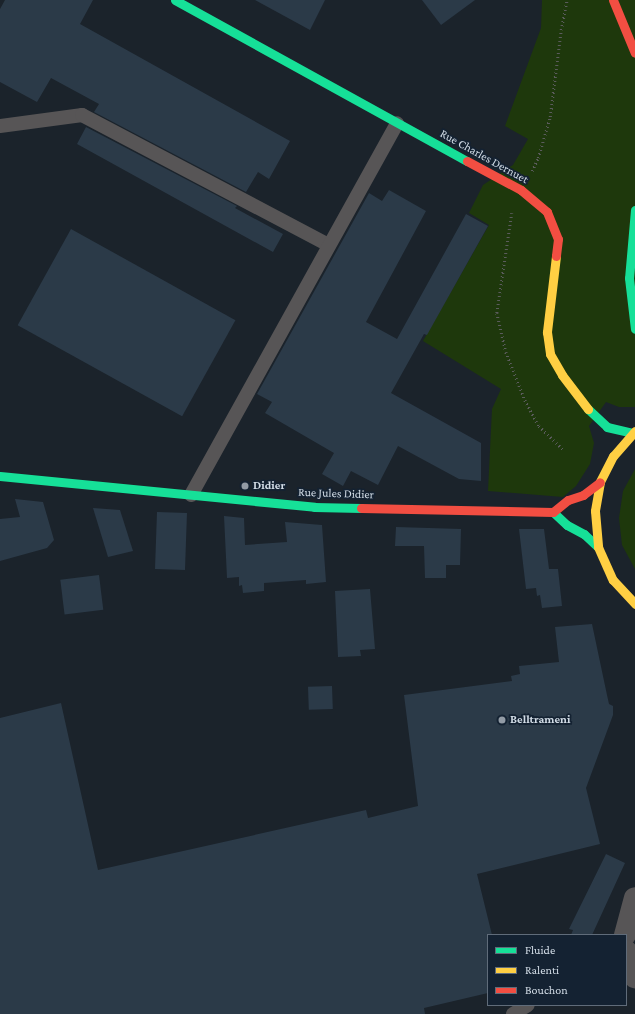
<!DOCTYPE html>
<style>
body{margin:0}
#map{position:relative;width:635px;height:1014px;overflow:hidden;background:#1b232b;font-family:"Crimson Pro",serif}
div>[style]{position:absolute}
[style*='--x']{left:calc(var(--x)*1px);top:calc(var(--y)*1px);width:calc(var(--w)*1px);rotate:calc(var(--a)*1deg)}
.green>*{inset:0;background:#1e380c}
.building>*{inset:0;background:#2b3a48;transform-origin:0 0}
.path>*{height:2.5px;margin-top:-1.25px;transform-origin:0;background:repeating-linear-gradient(90deg,#5b5c5d 0 1px,transparent 0 4px)}
.lane>*{height:14px;margin:-7px;padding:0 7px;transform-origin:7px;border-radius:7px;background:#575556}
.street>*{height:22px;margin:-11px;padding:0 11px;transform-origin:11px;border-radius:11px;background:#575556}
.fast>*{height:9px;margin:-4.5px;padding:0 4.5px;transform-origin:4.5px;border-radius:4.5px;background:#16e098}
.slow>*{height:9px;margin:-4.5px;padding:0 4.5px;transform-origin:4.5px;border-radius:4.5px;background:#ffcf43}
.jam>*{height:9px;margin:-4.5px;padding:0 4.5px;transform-origin:4.5px;border-radius:4.5px;background:#f24e42}
.dots>*{width:11px;height:11px;translate:-50% -50%;box-sizing:border-box;border:2px solid #142232;border-radius:50%}
span{translate:-50% -50%;white-space:nowrap;text-align:center;line-height:1.15;-webkit-text-stroke:3.5px #142232;paint-order:stroke}
.street-label{font-size:12px;color:#d2dce6}
.poi-label{font-size:12px;color:#d2dce6;font-weight:700}
.left{translate:0 -50%;text-align:left}
.legend{position:absolute;left:487px;top:934px;width:140px;height:72px;box-sizing:border-box;background:#142232;border:1px solid #606c7a;margin:0;padding:5px 7px;list-style:none;font-size:12px;color:#d2dce6}
.legend li{display:flex;align-items:center;gap:8px;height:20px}
.legend b{width:20px;border:1px solid #606c7a}
</style>
<div id="map">
<div class="green">
<i style="clip-path:polygon(542px 0,635px 0,635px 407px,619px 407px,606px 402px,589px 426px,594px 443px,590px 464px,576px 486px,563px 497px,488px 491px,492px 409px,501px 389px,423px 341px,489px 225px,469px 213px,483px 185px,513px 165px,528px 139px,505px 126px,541px 28px)"></i>
<i style="clip-path:polygon(635px 469px,635px 569px,622px 545px,619px 518px,623px 491px)"></i>
</div>
<div class="building">
<i style="clip-path:polygon(5px 0,93px 0,80px 24px,290px 141px,269px 179px,258px 172px,246px 192px,94px 112px,99px 104px,51px 78px,37px 102px,0 82px,0 9px)"></i>
<i style="clip-path:polygon(255px 0,325px 0,310px 30px)"></i>
<i style="clip-path:polygon(422px 0,475px 0,441px 25px)"></i>
<i style="clip-path:polygon(86px 127px,237px 206px,235px 208px,283px 234px,273px 252px,77px 144px)"></i>
<i style="clip-path:polygon(389px 190px,426px 211px,366px 322px,397px 339px,466px 214px,488px 226px,427px 335px,424px 334px,391px 393px,481px 443px,481px 481px,459px 479px,398px 446px,378px 485px,351px 471px,343px 486px,322px 474px,334px 453px,265px 413px,272px 402px,257px 394px,369px 193px,382px 201px)"></i>
<i style="left:71px;top:229px;width:188px;height:110px;rotate:29deg"></i>
<i style="clip-path:polygon(15px 499px,43px 502px,54px 540px,47px 548px,0 561px,0 519px,20px 517px)"></i>
<i style="clip-path:polygon(93px 508px,120px 510px,133px 551px,108px 557px)"></i>
<i style="left:157px;top:512px;width:30px;height:57px;rotate:2deg"></i>
<i style="clip-path:polygon(224px 516px,244px 518px,245px 545px,287px 542px,285px 522px,322px 525px,326px 582px,306px 584px,306px 580px,264px 583px,264px 591px,243px 593px,242px 585px,239px 586px,239px 577px,227px 578px)"></i>
<i style="clip-path:polygon(396px 527px,461px 529px,460px 565px,446px 565px,446px 578px,425px 578px,424px 546px,395px 546px)"></i>
<i style="clip-path:polygon(519px 529px,544px 529px,549px 569px,558px 569px,562px 606px,542px 608px,540px 595px,537px 596px,536px 588px,526px 589px)"></i>
<i style="left:99px;top:575px;width:35px;height:39px;rotate:83deg"></i>
<i style="clip-path:polygon(370px 589px,375px 649px,360px 650px,361px 656px,338px 657px,335px 591px)"></i>
<i style="clip-path:polygon(592px 624px,607px 695px,609px 704px,613px 706px,613px 715px,586px 788px,600px 844px,477px 874px,492px 935px,488px 935px,488px 993px,424px 1008px,425px 1014px,0 1014px,0 718px,61px 703px,98px 870px,366px 810px,368px 818px,418px 806px,404px 695px,512px 681px,511px 676px,520px 674px,519px 666px,559px 662px,555px 627px)"></i>
<i style="left:332px;top:686px;width:23px;height:24px;rotate:88deg"></i>
<i style="clip-path:polygon(606px 854px,625px 863px,592px 935px,571px 935px,573px 930px,569px 929px)"></i>
</div>
<div class="path">
<i style="--x:532;--y:171;--w:14;--a:-65"></i>
<i style="--x:538;--y:158;--w:43;--a:-73.7"></i>
<i style="--x:550;--y:117;--w:88;--a:-82.8"></i>
<i style="--x:561;--y:30;--w:31;--a:-79"></i>
<i style="--x:512;--y:213;--w:101;--a:98.5"></i>
<i style="--x:497;--y:313;--w:40;--a:77"></i>
<i style="--x:506;--y:352;--w:52;--a:68.4"></i>
<i style="--x:525;--y:400;--w:30;--a:62"></i>
<i style="--x:539;--y:426;--w:33;--a:44"></i>
</div>
<div class="lane">
<i style="--x:0;--y:126;--w:83;--a:-7.6"></i>
<i style="--x:82;--y:115;--w:279;--a:27.8"></i>
<i style="--x:191;--y:495;--w:425;--a:-61"></i>
<i style="--x:513;--y:1014;--w:17;--a:-31"></i>
</div>
<div class="street">
<i style="--x:625;--y:935;--w:38;--a:-75"></i>
<i style="--x:626;--y:951;--w:28;--a:71"></i>
</div>
<div class="fast">
<i style="--x:175;--y:0;--w:333;--a:28.9"></i>
<i style="--x:635;--y:210;--w:68;--a:95"></i>
<i style="--x:629;--y:278;--w:51;--a:83.3"></i>
<i style="--x:588;--y:409;--w:26;--a:43"></i>
<i style="--x:607;--y:427;--w:26;--a:13"></i>
<i style="--x:0;--y:476;--w:316;--a:5.6"></i>
<i style="--x:314;--y:507;--w:47;--a:1.2"></i>
<i style="--x:553;--y:512;--w:19;--a:43"></i>
<i style="--x:567;--y:525;--w:19;--a:28"></i>
<i style="--x:584;--y:534;--w:19;--a:43"></i>
</div>
<div class="slow">
<i style="--x:556;--y:256;--w:77;--a:96.8"></i>
<i style="--x:547;--y:332;--w:22;--a:82"></i>
<i style="--x:550;--y:354;--w:24;--a:60"></i>
<i style="--x:562;--y:375;--w:43;--a:52.6"></i>
<i style="--x:635;--y:431;--w:33;--a:131"></i>
<i style="--x:613;--y:456;--w:29;--a:117"></i>
<i style="--x:600;--y:482;--w:29;--a:100"></i>
<i style="--x:595;--y:511;--w:36;--a:85"></i>
<i style="--x:598;--y:547;--w:36;--a:66"></i>
<i style="--x:613;--y:580;--w:33;--a:47"></i>
</div>
<div class="jam">
<i style="--x:613;--y:0;--w:57;--a:67.5"></i>
<i style="--x:467;--y:161;--w:61;--a:28.2"></i>
<i style="--x:521;--y:190;--w:34;--a:40"></i>
<i style="--x:547;--y:212;--w:29;--a:68"></i>
<i style="--x:558;--y:239;--w:17;--a:97"></i>
<i style="--x:361;--y:508;--w:192;--a:1.2"></i>
<i style="--x:553;--y:512;--w:19;--a:-39"></i>
<i style="--x:568;--y:500;--w:16;--a:-18"></i>
<i style="--x:583;--y:495;--w:21;--a:-37"></i>
</div>
<div class="dots">
<i style="left:245px;top:486px;background:#929ba5"></i>
<i style="left:502px;top:720px;background:#929ba5"></i>
</div>
<div class="street-label">
<span style="left:484px;top:157px;rotate:29deg">Rue Charles Dernuet</span>
<span style="left:336px;top:494px;rotate:2deg">Rue Jules Didier</span>
</div>
<div class="poi-label">
<span class="left" style="left:253px;top:486px">Didier</span>
<span class="left" style="left:510px;top:720px">Belltrameni</span>
</div>
<ul class="legend">
<li><b style="height:5px;background:#16e098"></b>Fluide</li>
<li><b style="height:5px;background:#ffcf43"></b>Ralenti</li>
<li><b style="height:5px;background:#f24e42"></b>Bouchon</li>
</ul>
</div>
